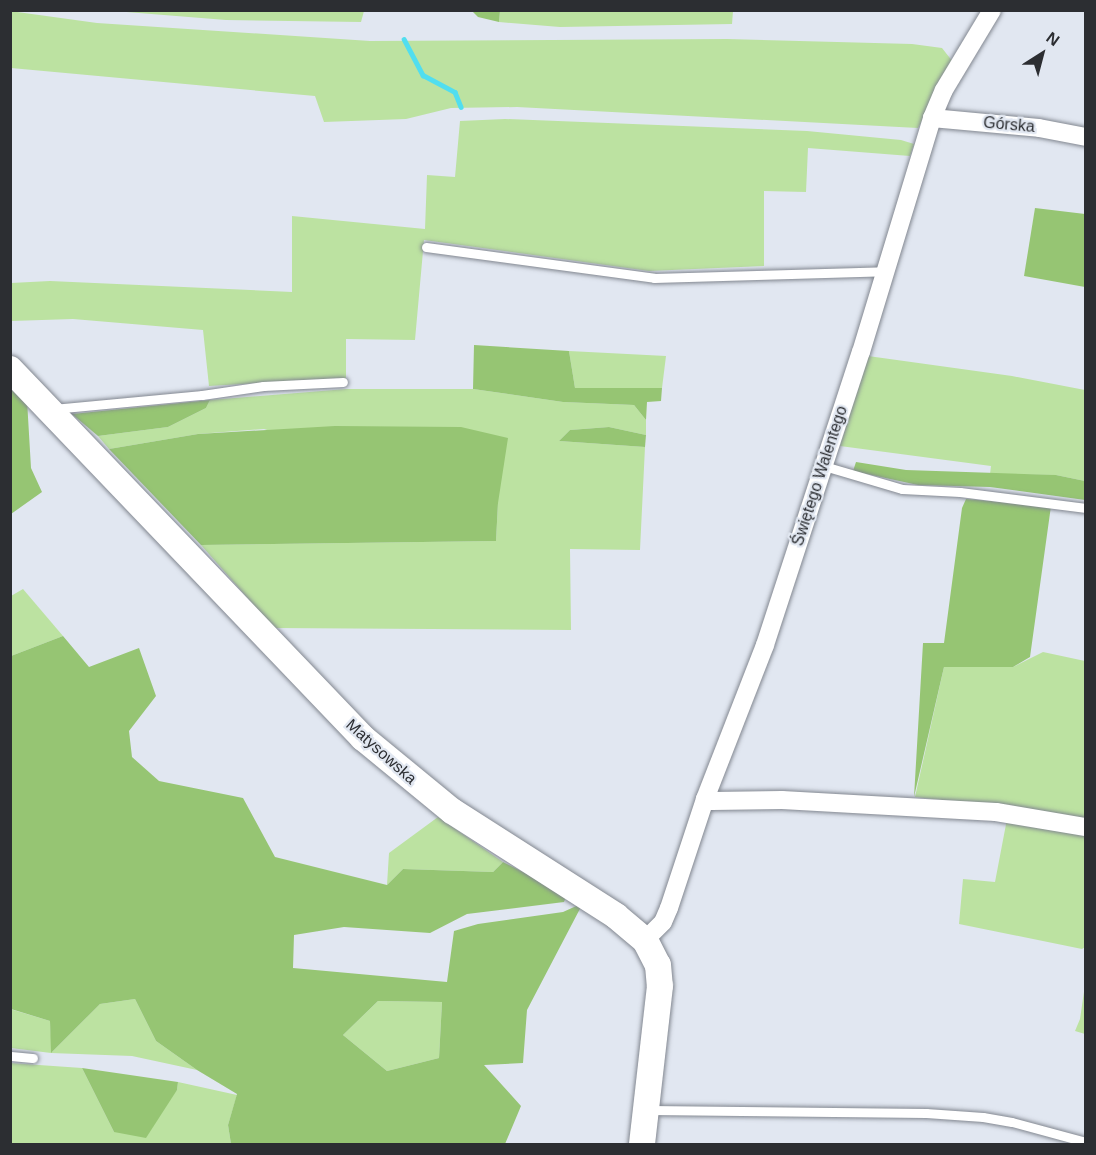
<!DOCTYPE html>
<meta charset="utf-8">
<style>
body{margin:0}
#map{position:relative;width:1096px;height:1155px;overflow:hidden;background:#e1e7f1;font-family:Arial,sans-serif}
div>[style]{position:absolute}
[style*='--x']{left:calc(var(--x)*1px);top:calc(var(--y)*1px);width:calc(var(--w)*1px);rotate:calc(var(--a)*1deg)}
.green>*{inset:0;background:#bce2a1}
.forest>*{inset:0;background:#96c573}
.stream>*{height:4.5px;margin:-2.25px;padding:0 2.25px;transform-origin:2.25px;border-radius:2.25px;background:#51deef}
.roads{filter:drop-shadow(0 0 2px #828790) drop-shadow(0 0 2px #828790)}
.lane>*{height:9px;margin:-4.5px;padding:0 4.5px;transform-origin:4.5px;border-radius:4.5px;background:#fff}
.street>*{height:18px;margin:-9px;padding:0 9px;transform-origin:9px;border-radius:9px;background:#fff}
.secondary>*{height:26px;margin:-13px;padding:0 13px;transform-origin:13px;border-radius:13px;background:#fff}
span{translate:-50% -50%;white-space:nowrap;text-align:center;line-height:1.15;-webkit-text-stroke:4.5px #e1e7f1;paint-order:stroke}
.street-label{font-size:16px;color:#2c2e32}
.frame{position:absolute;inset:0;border:12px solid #2c2e32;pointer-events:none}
.north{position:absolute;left:1012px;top:24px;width:60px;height:60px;-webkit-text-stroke:4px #e1e7f1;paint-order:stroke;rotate:36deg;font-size:16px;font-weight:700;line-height:24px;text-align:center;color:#2c2e32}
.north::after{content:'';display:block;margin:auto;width:21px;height:27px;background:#2c2e32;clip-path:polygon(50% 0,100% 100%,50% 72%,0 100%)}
</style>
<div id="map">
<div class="green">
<i style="clip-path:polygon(10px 11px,97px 23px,370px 41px,727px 39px,912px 44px,942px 48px,953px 62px,918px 128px,517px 107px,451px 108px,406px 119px,324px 122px,315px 96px,11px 68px)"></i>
<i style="clip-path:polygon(114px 11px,364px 11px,361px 22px,226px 20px)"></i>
<i style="clip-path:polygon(500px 11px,733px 11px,732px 24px,560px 27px,499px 22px)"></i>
<i style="clip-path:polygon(505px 119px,807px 131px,901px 140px,914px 144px,910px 156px,808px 148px,806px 192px,764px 191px,764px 266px,649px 271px,424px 240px,415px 340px,346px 339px,346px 378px,209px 386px,203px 330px,73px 319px,11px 321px,11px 283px,50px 281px,292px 292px,292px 216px,425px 229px,427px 175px,455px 177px,460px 121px)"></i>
<i style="clip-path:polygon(569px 351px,666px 356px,662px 388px,575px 388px)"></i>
<i style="clip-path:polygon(868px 356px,1012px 376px,1085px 390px,1085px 481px,1056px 475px,990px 474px,991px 466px,840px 446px)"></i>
<i style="clip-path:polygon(346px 389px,473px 389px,563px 402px,634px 405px,646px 420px,646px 435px,609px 427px,570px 430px,559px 441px,645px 447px,640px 550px,570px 549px,571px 630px,274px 628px,201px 545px,496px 541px,498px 503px,264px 429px,198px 434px,109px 449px,98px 436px,168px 427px,206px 408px,210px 400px)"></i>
<i style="clip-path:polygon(23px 589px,63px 636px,11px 656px,11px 596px)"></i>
<i style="clip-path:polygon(1043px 652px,1085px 661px,1085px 821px,1009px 808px,915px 797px,944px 667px,1013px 667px)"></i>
<i style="clip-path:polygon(438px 817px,503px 862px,493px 872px,403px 869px,387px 885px,389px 853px)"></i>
<i style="clip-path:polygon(1007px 819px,1085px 834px,1085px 947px,1082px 949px,959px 924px,963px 879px,995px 882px)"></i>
<i style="clip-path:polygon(1085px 985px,1085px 1034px,1075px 1031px,1080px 1019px)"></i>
<i style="clip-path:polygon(135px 999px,156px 1041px,197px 1070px,132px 1056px,51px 1053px,11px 1048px,10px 1009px,50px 1021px,52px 1052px,100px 1004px)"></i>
<i style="clip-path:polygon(378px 1001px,442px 1002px,439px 1058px,387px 1071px,343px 1035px)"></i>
<i style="clip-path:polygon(10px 1063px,82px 1068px,114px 1132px,177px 1090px,178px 1082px,237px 1095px,228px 1125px,231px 1144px,11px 1144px)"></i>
</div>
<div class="forest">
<i style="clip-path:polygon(472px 11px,500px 11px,499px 22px,478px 17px)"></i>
<i style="clip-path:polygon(1035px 208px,1085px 214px,1085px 287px,1024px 276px)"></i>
<i style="clip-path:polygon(474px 345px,569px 351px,575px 388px,662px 388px,661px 401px,647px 402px,646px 420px,634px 405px,563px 402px,473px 389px)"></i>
<i style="clip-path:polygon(10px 384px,27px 400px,31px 468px,42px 492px,11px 514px)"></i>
<i style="clip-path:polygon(210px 400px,206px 408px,168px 427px,98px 436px,72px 414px)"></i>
<i style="clip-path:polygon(335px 426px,461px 427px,508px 438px,498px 503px,496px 541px,201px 545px,109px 449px,198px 434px)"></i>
<i style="clip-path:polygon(609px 427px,646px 435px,645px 447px,559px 441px,570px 430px)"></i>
<i style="clip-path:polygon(856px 462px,906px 470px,1056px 475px,1085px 481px,1085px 500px,990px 487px,918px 485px,853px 471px)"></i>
<i style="clip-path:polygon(966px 499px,1051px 506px,1030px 657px,1013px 667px,944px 667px,914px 797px,923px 643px,944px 643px,962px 508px)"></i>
<i style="clip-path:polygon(evenodd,63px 636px,89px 667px,139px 648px,156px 696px,129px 731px,132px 757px,159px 781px,243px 798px,275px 857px,387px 885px,403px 869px,493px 872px,503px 862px,567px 894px,564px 902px,467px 914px,430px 933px,344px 927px,294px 935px,293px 968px,447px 982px,454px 931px,478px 924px,563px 912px,583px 903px,527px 1010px,523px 1063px,484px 1065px,521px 1106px,505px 1144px,231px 1144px,228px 1125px,237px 1094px,197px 1070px,156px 1041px,135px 999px,100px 1004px,51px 1053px,50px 1021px,11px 1009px,11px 656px,63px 636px,378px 1001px,442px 1002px,439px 1058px,387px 1071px,343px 1035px,378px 1001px)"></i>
<i style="clip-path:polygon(82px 1068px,178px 1082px,177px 1090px,146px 1138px,114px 1132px)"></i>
</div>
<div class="stream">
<i style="--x:404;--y:39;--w:41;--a:62.2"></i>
<i style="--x:423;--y:75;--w:36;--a:28"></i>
<i style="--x:455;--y:92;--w:16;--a:68"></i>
</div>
<div class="roads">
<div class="lane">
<i style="--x:426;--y:247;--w:230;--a:7.7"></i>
<i style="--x:654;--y:278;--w:231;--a:-1.7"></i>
<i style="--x:53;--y:409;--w:150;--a:-5.4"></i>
<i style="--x:202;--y:395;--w:62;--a:-8.4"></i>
<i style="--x:263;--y:386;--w:80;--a:-2.9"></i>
<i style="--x:824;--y:466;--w:81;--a:16.4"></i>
<i style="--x:902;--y:489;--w:58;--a:3"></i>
<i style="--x:960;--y:492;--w:127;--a:7.2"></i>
<i style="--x:10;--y:1056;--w:23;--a:5"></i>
<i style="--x:649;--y:1110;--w:277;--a:0.6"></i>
<i style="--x:926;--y:1113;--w:57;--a:4"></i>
<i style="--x:983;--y:1117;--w:29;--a:10"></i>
<i style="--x:1012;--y:1122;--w:77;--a:15.1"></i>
</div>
<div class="street">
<i style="--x:932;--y:118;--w:107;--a:5.3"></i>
<i style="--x:1039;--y:128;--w:48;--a:10.8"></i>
<i style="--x:705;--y:799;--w:7;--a:16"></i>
<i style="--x:712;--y:801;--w:70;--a:-0.8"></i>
<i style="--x:782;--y:800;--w:214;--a:3.2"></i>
<i style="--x:996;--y:812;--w:91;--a:9.5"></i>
<i style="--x:645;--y:940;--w:25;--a:-45"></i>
<i style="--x:663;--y:922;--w:15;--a:-67"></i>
<i style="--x:669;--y:908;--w:115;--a:-71.7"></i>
<i style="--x:705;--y:799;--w:165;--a:-68.7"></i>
<i style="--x:765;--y:645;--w:308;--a:-71.9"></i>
<i style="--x:861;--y:352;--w:245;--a:-73.1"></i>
<i style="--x:932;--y:118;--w:30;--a:-67"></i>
<i style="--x:944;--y:90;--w:93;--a:-59"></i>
</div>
<div class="secondary">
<i style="--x:10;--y:369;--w:511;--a:46.27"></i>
<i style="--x:363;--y:738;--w:115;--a:39.4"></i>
<i style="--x:452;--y:811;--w:195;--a:32.6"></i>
<i style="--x:616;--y:916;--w:38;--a:40"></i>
<i style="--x:645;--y:940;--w:28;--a:63"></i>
<i style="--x:658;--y:965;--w:21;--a:85"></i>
<i style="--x:660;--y:986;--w:159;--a:96.5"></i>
</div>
</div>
<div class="street-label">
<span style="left:1009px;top:125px;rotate:5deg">Górska</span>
<span style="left:820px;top:476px;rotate:-72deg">Świętego Walentego</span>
<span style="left:381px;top:752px;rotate:42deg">Matysowska</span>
</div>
<div class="frame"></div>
<div class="north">N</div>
</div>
